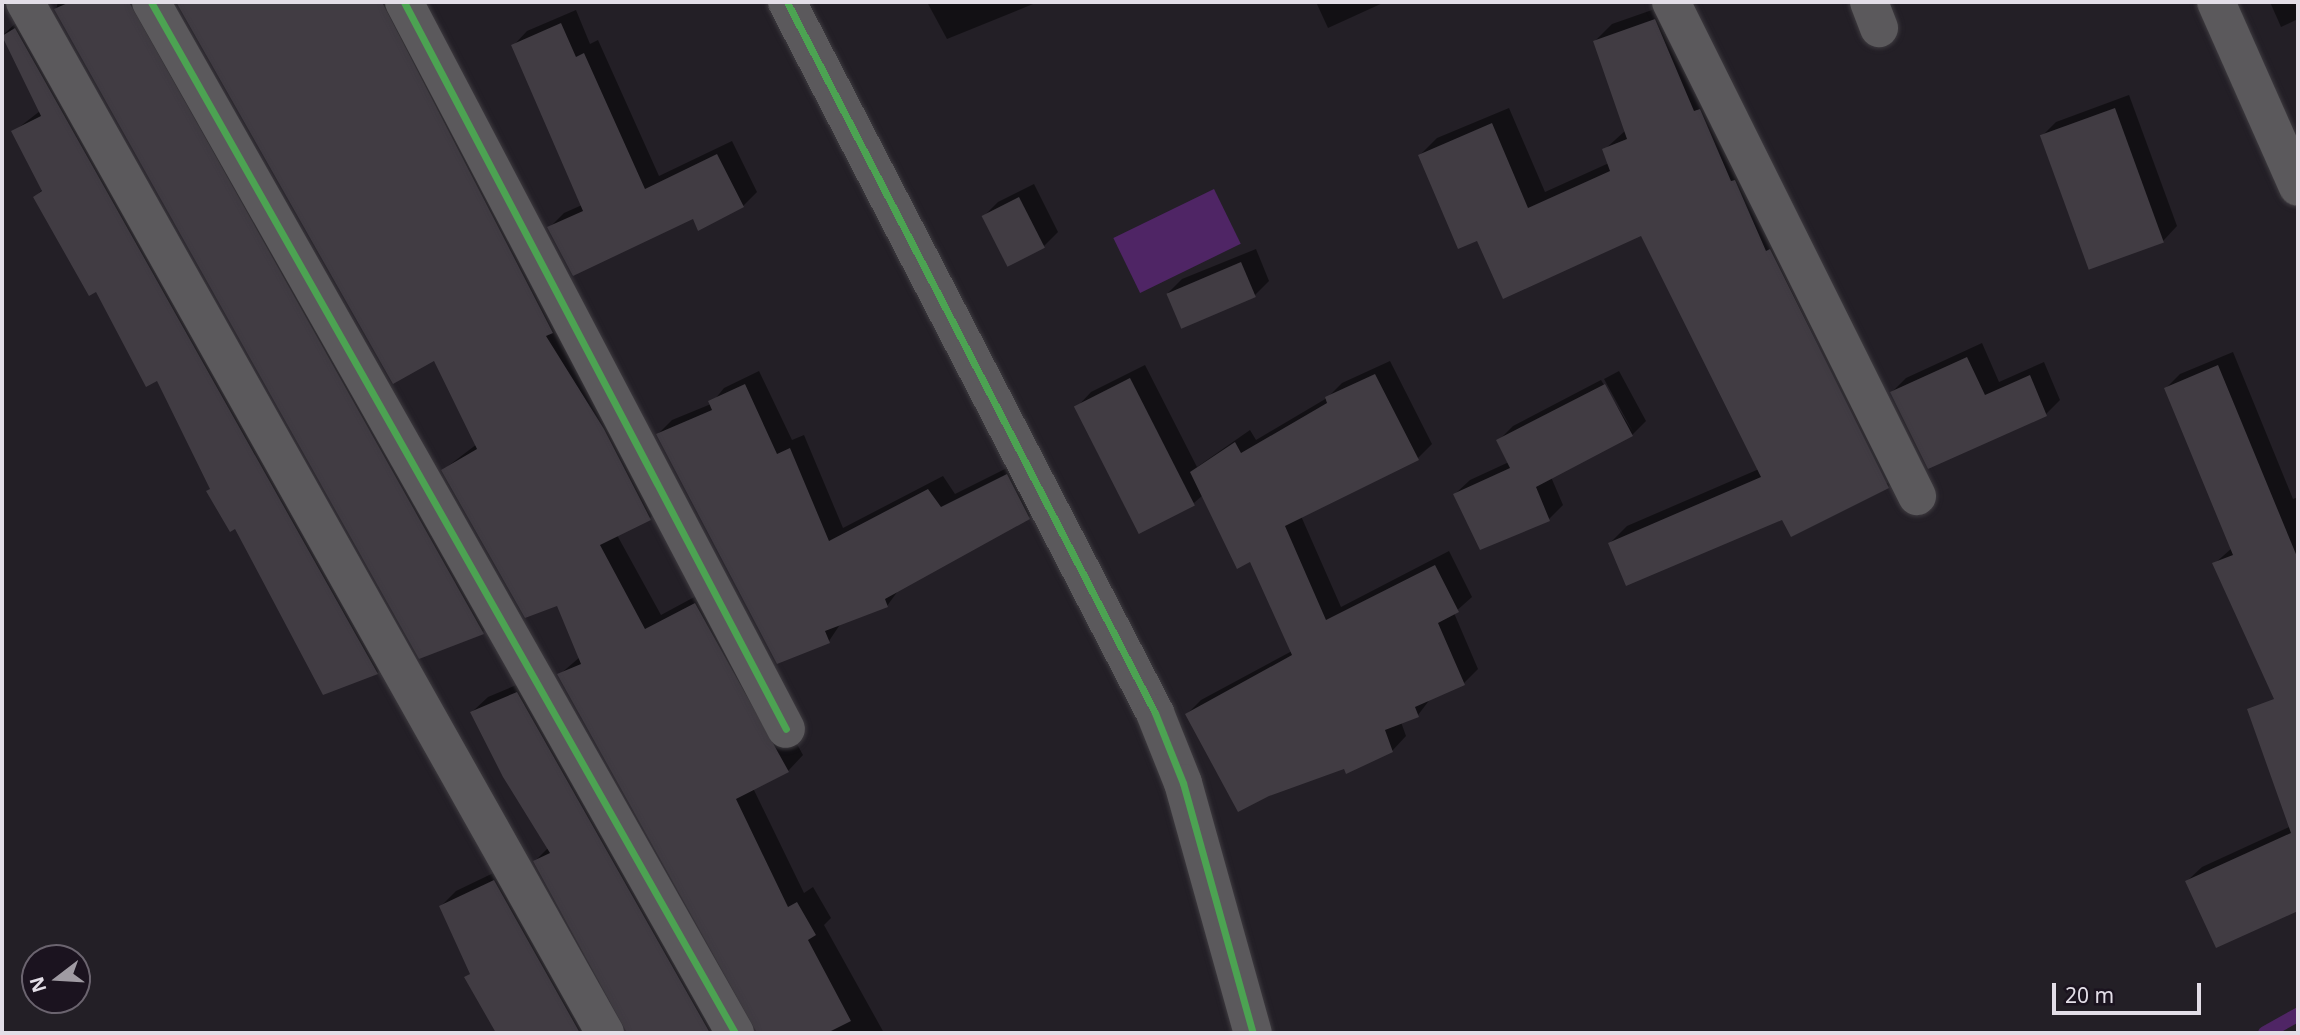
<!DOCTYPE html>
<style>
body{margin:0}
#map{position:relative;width:2300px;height:1035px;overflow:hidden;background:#231f26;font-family:"Noto Sans",sans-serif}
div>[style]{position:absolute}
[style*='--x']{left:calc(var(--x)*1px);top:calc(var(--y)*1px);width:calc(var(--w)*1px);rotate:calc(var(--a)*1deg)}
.water>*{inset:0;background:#4f2565;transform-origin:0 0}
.shadow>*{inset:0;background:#0007}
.stream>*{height:14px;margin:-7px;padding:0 7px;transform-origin:7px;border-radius:7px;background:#4f2565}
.building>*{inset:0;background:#413c43;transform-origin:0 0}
.roads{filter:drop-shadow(0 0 2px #3e3b40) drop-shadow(0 0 2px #3e3b40)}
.minor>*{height:38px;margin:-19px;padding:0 19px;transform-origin:19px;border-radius:19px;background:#5b595c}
.cycleway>*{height:7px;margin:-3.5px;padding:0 3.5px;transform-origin:3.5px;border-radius:3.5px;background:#4ca352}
span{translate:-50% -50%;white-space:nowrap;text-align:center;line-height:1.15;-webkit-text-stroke:6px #1b131f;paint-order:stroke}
.frame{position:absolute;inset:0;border:4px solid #e3dee7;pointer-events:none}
.north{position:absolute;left:21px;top:944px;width:70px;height:70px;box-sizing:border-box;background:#1b131f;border:2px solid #6b646f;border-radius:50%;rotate:253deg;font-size:19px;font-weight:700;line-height:28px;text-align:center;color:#e3dee7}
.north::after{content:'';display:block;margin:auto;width:24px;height:32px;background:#a09ba3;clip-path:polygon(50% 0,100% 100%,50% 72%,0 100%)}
.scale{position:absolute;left:2052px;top:983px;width:149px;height:32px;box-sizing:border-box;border:4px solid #e3dee7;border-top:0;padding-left:9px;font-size:21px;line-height:24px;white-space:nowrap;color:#e3dee7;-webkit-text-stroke:5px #1b131f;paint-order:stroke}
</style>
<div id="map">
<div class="water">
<i style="left:1214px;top:189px;width:61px;height:112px;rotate:64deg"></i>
</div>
<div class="shadow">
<i style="clip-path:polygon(58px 2px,150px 2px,498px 617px,483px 632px,56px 10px)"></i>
<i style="clip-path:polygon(178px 2px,403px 2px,666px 503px,650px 518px,617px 535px,661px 615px,711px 588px,803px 755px,788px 771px,753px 788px,804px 893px,813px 887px,831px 918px,824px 925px,884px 1033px,758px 1033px,559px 675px,580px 657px,558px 604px,443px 470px,477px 444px,434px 358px,393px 382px)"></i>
<i style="clip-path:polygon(927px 2px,1038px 2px,947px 39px)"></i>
<i style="clip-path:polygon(1316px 2px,1385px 2px,1328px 28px)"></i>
<i style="clip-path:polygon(2270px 2px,2298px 2px,2298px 19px,2281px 27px)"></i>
<i style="clip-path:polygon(evenodd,1672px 3px,1905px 470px,1888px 487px,1783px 517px,1610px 543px,1627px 526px,1759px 469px,1642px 234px,1478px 239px,1420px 155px,1437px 138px,1509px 108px,1545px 192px,1609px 163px,1604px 150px,1626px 130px,1595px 41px,1612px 24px,1672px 3px,1767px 240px,1888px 483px,1884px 483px,1767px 240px)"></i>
<i style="clip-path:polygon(576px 10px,590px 44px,598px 40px,659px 176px,732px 141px,757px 192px,743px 206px,694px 217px,549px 228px,564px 213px,582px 205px,513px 46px,527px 31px)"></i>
<i style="clip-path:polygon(18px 21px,391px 659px,377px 673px,211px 488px,158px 379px,35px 197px,43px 189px,13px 132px,40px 111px,3px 35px)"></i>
<i style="clip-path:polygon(2129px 95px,2177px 226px,2163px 241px,2042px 136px,2056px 122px)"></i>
<i style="clip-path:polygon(1034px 184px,1058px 232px,1044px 246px,984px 216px,998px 202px)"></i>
<i style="clip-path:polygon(1256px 249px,1269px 281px,1255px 295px,1168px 293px,1182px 279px)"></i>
<i style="clip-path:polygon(1982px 343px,1999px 382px,2044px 362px,2060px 400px,2046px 414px,1892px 392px,1906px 378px)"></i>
<i style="clip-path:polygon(2233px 352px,2293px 499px,2298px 497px,2298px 720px,2287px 724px,2214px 564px,2232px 548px,2166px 388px,2180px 374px)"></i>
<i style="clip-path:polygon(1390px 361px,1432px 444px,1418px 458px,1301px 516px,1341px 607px,1449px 551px,1472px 597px,1454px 613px,1478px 669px,1464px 683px,1431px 698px,1418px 715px,1401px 722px,1406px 736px,1392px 751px,1345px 767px,1187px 714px,1201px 700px,1292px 651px,1251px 560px,1203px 495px,1194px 503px,1077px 407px,1091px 392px,1145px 365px,1197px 467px,1250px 430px,1256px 440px,1327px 398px,1342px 383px)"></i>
<i style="clip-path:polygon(759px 371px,792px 440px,804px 435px,843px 528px,943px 476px,955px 494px,1021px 461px,1043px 503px,1029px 517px,900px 588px,887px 606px,841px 623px,829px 641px,658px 434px,672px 420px,711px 404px,724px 388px)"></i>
<i style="clip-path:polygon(1619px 371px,1646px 421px,1632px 435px,1551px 477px,1563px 505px,1549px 519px,1455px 494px,1470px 480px,1509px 462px,1498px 441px,1513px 426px,1601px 380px,1633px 432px,1604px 379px)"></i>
<i style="clip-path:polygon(533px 678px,736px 1033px,628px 1033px,535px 861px,549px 847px,472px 712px,488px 697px)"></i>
<i style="clip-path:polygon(2298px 823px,2298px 910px,2217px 946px,2187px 881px,2202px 867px)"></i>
<i style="clip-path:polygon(510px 865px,609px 1033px,498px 1033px,466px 978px,472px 972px,441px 906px,456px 891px)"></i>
</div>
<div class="stream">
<i style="--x:2265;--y:1033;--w:38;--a:-29"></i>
</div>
<div class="building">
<i style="clip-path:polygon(70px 2px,129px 2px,484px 634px,419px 659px,54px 9px)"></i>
<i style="clip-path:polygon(176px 2px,382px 2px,553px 333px,546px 336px,604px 429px,651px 520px,600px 545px,645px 629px,695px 603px,789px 772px,736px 799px,788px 907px,797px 902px,816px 935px,808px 940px,851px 1021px,827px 1033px,757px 1033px,557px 674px,581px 664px,557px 606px,525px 618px,441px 470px,477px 449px,434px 361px,393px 384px)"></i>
<i style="clip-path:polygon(1655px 19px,1694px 111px,1700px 109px,1731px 181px,1735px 180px,1766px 251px,1770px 249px,1889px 488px,1791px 537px,1782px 520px,1626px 586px,1608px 543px,1761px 477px,1641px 236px,1503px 299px,1477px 241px,1458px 249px,1418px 155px,1492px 123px,1528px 208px,1610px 171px,1602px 149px,1627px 139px,1593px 41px)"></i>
<i style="clip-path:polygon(561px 23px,576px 57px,584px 53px,645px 189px,717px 154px,744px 207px,698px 231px,693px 219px,573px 276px,547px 227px,583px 211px,511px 45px)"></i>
<i style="clip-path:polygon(15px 28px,378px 674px,323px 695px,235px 529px,230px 532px,206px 491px,210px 489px,157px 381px,146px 387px,96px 292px,89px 296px,33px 197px,42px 191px,11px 131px,41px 116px,2px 36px)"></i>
<i style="left:2115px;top:108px;width:143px;height:80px;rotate:70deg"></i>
<i style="left:1019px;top:197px;width:57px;height:42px;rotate:63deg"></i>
<i style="left:1241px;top:262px;width:38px;height:81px;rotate:67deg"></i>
<i style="clip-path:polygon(1967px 357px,1985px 395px,2030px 375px,2047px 416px,1928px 469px,1890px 392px)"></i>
<i style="clip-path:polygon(2218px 365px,2298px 559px,2298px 911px,2216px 948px,2185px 881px,2291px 833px,2247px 709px,2274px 699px,2212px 563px,2233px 555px,2164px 388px)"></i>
<i style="clip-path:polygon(1375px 374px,1419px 460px,1285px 526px,1326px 620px,1435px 565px,1459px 612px,1438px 623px,1465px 685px,1415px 707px,1419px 717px,1385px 730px,1393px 752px,1346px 774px,1344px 769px,1269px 796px,1238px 812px,1185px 714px,1292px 655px,1250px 562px,1237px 569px,1190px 472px,1235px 442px,1241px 453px,1327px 403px,1325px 397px)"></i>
<i style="left:1130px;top:378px;width:143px;height:63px;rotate:63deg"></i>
<i style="clip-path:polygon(745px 384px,777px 454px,790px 448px,829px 541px,928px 489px,941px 507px,1007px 474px,1030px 519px,885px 599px,888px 607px,825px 631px,830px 643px,777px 664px,656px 434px,712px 410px,708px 401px)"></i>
<i style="clip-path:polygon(1605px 384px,1633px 436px,1536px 487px,1550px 521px,1480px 550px,1453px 494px,1510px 468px,1496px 440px)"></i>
<i style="clip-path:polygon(517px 692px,710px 1033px,627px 1033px,533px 861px,550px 853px,503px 777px,470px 712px)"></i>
<i style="clip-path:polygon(494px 880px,580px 1033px,496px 1033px,464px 977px,470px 974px,439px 906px)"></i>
</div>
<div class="roads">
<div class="minor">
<i style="--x:25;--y:2;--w:1183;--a:60.64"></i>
<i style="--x:151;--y:2;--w:1185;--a:60.47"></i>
<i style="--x:404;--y:2;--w:821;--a:62.28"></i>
<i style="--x:787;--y:2;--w:801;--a:62.63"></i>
<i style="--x:1155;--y:713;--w:75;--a:68.2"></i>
<i style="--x:1183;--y:783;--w:260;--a:74.4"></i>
<i style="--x:1671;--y:2;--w:552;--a:63.53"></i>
<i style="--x:1869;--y:2;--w:28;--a:69"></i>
<i style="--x:2216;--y:2;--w:202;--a:66.1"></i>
</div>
</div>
<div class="cycleway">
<i style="--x:151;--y:2;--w:1185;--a:60.47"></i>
<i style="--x:404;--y:2;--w:821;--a:62.28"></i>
<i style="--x:787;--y:2;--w:801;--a:62.63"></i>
<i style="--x:1155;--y:713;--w:75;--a:68.2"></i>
<i style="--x:1183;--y:783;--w:260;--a:74.4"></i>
</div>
<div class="frame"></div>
<div class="north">N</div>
<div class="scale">20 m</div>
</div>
